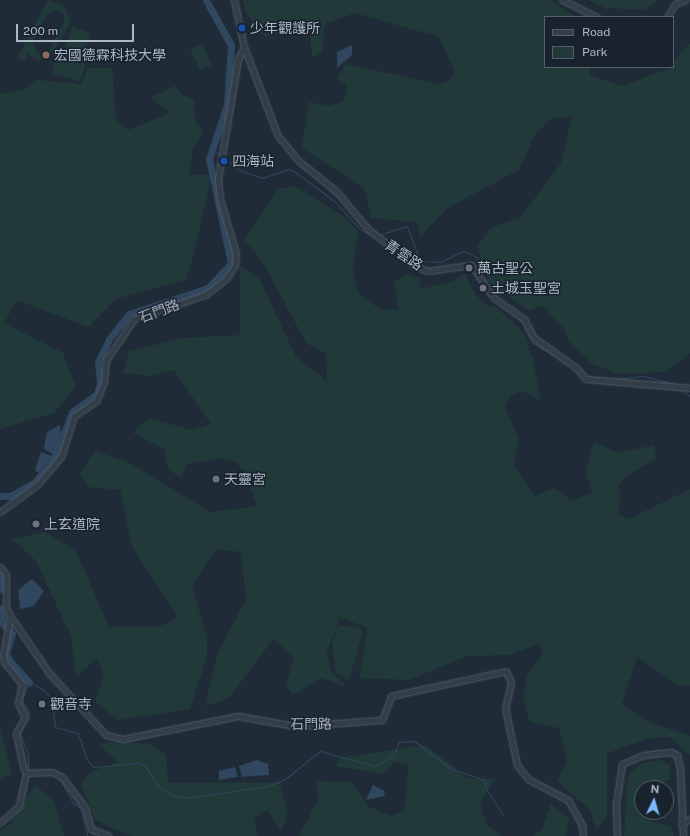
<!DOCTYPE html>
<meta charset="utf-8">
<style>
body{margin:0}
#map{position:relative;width:690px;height:836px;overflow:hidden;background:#1f2c38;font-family:"Public Sans","Noto Sans TC",sans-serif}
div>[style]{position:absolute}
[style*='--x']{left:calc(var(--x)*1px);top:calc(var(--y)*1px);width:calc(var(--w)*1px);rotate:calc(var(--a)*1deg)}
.green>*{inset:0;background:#213939;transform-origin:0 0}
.water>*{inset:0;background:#30475f}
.stream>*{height:1px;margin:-0.5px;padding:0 0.5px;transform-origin:0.5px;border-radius:0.5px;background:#30475f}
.river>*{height:7px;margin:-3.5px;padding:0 3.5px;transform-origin:3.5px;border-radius:3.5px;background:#30475f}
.roads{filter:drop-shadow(0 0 1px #505b66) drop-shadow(0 0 1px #505b66)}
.minor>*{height:5px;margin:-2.5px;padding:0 2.5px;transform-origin:2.5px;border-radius:2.5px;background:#333e49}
.dots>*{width:11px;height:11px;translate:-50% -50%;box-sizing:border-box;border:2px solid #18232d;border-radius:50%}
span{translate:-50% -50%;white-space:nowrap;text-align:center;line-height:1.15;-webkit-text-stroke:3px #18232d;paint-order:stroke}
.poi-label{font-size:14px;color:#adb8c5}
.left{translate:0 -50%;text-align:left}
.street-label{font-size:14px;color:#adb8c5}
.legend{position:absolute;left:544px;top:16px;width:130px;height:52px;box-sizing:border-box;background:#18232d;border:1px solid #545f6a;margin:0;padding:5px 7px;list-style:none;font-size:12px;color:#adb8c5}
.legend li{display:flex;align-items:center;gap:8px;height:20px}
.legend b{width:20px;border:1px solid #545f6a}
.north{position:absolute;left:634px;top:780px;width:40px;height:40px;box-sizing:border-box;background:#18232d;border:1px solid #545f6a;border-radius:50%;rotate:5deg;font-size:11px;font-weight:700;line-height:16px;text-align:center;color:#adb8c5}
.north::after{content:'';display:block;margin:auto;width:14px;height:18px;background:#7ab8fd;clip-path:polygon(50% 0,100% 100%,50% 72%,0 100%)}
.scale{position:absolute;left:16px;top:24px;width:118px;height:18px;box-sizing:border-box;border:2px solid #adb8c5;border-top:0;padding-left:5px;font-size:12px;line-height:14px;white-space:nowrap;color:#adb8c5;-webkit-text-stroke:3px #18232d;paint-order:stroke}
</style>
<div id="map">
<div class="green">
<i style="clip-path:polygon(evenodd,48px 0,65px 7px,71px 23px,49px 59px,36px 60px,28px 53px,24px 61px,17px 58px,48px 0,55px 9px,64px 14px,64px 22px,49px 50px,38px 54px,32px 43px,47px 14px,55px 9px)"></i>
<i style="clip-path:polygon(243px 0,550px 0,576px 17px,545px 17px,545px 67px,590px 67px,590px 75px,622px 86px,673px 67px,673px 61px,690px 43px,690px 353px,666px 372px,619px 374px,593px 364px,569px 342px,563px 328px,542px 305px,529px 311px,489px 282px,477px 247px,492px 227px,520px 218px,561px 163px,572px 116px,553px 118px,535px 134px,519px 170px,447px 208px,420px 237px,417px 222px,371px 218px,365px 189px,302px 148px,309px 102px,328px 106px,344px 101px,347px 85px,337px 79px,345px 64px,439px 84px,450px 80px,455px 73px,439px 37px,355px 13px,325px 24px,322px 51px,312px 58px,310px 33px,299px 27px,265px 37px,246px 13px)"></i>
<i style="clip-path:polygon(588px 0,659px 0,645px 10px,605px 8px)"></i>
<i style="left:72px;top:27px;width:20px;height:26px;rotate:18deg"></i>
<i style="left:202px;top:44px;width:23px;height:13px;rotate:65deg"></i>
<i style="left:58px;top:52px;width:30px;height:22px;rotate:17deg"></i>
<i style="clip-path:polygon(88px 68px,112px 68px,116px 120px,129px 130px,169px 113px,151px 97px,175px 86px,182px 94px,194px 100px,195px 120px,204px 133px,193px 148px,189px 175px,212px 174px,193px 257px,186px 280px,116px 299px,88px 327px,17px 300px,4px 323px,63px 353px,76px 387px,54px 413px,0 429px,0 94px,24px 89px,37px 80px,81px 84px)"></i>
<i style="clip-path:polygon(294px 186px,348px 219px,358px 232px,353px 273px,359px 294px,381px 310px,398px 309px,394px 282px,407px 274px,420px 278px,421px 289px,454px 281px,465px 273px,475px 294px,486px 305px,497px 308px,524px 333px,533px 358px,540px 400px,522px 391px,511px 395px,505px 407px,519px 440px,514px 465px,534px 496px,555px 488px,572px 501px,592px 493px,586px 472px,594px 442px,619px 453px,654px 445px,656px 459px,628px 475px,618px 485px,621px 497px,618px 515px,629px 519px,690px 489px,690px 685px,680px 686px,637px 657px,622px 704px,646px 721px,690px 736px,690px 755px,671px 737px,651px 738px,607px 753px,607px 816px,596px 830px,590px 810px,557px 781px,567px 762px,559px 728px,530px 722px,523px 699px,527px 675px,543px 654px,539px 644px,509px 655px,467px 656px,409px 680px,360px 678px,367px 627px,340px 618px,327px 652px,331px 671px,346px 687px,321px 678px,293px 695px,286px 685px,294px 659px,274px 638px,229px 698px,205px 706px,217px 655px,246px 599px,241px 552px,216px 549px,192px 585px,207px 638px,207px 656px,190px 709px,118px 720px,95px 702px,104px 674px,97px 659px,76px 676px,71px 636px,36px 561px,12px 539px,45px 532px,76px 551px,109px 627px,160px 626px,178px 618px,132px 546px,120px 490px,88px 487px,80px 473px,95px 451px,128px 462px,210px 512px,257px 506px,244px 471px,236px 462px,222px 458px,186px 464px,181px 478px,168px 469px,164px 449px,133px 433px,149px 418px,192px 430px,211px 424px,174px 370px,151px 376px,123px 373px,129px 351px,183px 338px,240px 335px,240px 266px,259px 278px,296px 357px,327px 381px,326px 354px,306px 343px,265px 266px,244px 239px,278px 189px)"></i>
<i style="clip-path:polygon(338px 626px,358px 627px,363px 632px,349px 680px,336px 673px,332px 643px)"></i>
<i style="clip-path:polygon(0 728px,12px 773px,0 781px)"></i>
<i style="clip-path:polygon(113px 742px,151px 744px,166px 755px,168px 783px,280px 782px,287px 814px,281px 832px,267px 810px,254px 818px,257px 836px,133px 836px,111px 828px,95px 819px,81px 784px,90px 772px,119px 762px,99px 745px)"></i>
<i style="clip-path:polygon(426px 745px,467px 778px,494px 779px,480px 804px,486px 824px,501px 836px,299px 836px,318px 800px,317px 781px,351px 782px,369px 807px,391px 816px,404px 810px,409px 765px,396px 761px,381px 774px,335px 766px,340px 758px)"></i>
<i style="clip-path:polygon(661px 760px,670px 765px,670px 779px,653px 788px,642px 788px,642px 812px,648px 812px,646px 820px,670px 826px,674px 836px,624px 836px,628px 775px,641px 763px)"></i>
<i style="clip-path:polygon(35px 785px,54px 801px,64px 836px,0 836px,0 830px,9px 825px)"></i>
<i style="clip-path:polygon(551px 804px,569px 818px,566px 836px,532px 836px,542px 829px)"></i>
</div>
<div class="water">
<i style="clip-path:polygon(352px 45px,352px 55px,337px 68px,337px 52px)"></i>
<i style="clip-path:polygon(60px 425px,61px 437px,53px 454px,44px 449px,47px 432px)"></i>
<i style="clip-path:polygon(41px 452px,52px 456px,38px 473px,35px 470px)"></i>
<i style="clip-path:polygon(32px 579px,44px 591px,34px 606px,20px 609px,18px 590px)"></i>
<i style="clip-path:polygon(257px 760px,268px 764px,269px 775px,242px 777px,239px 766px)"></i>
<i style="clip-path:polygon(235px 767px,238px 777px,219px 780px,219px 771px)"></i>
<i style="clip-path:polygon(373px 785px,385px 791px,384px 796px,366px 800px)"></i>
</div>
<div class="stream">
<i style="--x:213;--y:149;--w:9;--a:41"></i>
<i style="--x:224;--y:158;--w:19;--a:39"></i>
<i style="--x:239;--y:170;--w:24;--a:19"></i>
<i style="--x:262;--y:178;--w:29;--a:-18"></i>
<i style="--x:290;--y:169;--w:9;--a:32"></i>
<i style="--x:298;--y:174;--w:45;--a:36.9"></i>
<i style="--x:334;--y:201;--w:38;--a:47"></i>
<i style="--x:360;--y:229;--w:16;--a:27"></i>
<i style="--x:379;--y:235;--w:29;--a:-18"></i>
<i style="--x:407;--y:226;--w:37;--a:70"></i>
<i style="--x:420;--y:261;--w:20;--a:3"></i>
<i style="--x:440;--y:262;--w:25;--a:-26"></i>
<i style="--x:463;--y:251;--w:15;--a:23"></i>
<i style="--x:477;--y:257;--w:15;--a:79"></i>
<i style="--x:477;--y:279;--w:20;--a:53"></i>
<i style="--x:514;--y:315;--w:10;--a:37"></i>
<i style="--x:525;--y:326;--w:19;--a:65"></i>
<i style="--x:533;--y:343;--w:24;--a:30"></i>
<i style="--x:586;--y:376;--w:25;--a:7"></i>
<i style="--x:614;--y:379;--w:30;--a:-6"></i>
<i style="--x:644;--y:376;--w:35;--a:15"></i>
<i style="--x:680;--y:389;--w:12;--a:35"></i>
<i style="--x:27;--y:717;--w:5;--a:-68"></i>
<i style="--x:29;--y:712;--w:14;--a:-124"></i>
<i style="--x:21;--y:700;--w:20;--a:-66"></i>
<i style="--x:29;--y:682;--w:18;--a:29"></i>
<i style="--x:45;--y:691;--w:11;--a:52"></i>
<i style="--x:52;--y:700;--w:27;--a:84"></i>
<i style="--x:55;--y:727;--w:24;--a:15"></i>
<i style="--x:78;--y:733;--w:28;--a:72"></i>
<i style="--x:87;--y:760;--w:9;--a:49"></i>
<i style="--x:93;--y:767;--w:45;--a:-5.1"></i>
<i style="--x:138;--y:763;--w:8;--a:23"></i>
<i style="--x:145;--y:766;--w:24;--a:57"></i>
<i style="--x:158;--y:786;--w:17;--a:33"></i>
<i style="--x:172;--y:795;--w:14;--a:12"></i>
<i style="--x:186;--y:798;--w:83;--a:-8.3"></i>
<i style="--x:268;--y:786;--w:18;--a:-22"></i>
<i style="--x:285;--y:779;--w:45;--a:-38.7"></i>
<i style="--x:320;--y:751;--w:57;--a:15.3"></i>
<i style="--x:375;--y:766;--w:21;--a:-29"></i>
<i style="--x:393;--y:756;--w:15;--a:-67"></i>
<i style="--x:399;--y:742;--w:15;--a:-4"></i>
<i style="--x:414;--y:741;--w:45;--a:36.9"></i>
<i style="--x:450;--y:768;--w:36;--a:19"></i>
<i style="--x:484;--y:780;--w:9;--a:77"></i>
<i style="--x:486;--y:789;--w:32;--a:56"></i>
<i style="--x:26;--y:720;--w:14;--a:115"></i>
<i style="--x:20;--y:733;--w:22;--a:69"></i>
<i style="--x:28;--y:754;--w:16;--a:90"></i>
<i style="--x:60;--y:779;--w:26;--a:62"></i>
<i style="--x:72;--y:802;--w:11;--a:38"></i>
<i style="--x:81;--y:809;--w:28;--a:77"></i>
</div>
<div class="river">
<i style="--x:0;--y:496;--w:10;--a:0"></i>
<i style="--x:10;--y:496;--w:29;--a:-29"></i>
<i style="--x:35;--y:482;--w:31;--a:-52"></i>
<i style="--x:54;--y:458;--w:49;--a:-68.6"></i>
<i style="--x:72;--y:412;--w:31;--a:-36"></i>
<i style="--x:97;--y:394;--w:12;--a:-76"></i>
<i style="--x:100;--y:382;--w:20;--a:-96"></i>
<i style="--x:98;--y:362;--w:25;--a:-64"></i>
<i style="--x:109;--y:339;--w:32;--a:-51"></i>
<i style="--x:129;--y:314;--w:83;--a:-18.2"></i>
<i style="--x:208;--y:288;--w:34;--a:-47"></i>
<i style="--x:231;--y:263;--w:106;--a:-101.9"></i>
<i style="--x:209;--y:159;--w:57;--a:-71.6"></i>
<i style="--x:227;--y:105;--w:60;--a:-86.2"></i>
<i style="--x:231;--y:45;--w:51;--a:-119.1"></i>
<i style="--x:0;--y:574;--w:15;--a:90"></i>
<i style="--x:0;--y:608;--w:16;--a:79"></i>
<i style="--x:3;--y:624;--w:13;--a:48"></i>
<i style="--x:12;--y:634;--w:20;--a:108"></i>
<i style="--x:6;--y:653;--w:8;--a:67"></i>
<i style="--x:9;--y:660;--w:30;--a:48"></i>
</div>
<div class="roads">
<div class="minor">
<i style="--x:234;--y:0;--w:48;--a:78"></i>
<i style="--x:244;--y:47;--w:95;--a:69.1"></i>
<i style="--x:278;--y:136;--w:34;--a:50"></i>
<i style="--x:300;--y:162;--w:48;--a:39"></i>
<i style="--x:337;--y:192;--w:48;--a:50"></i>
<i style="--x:368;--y:229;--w:58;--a:38"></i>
<i style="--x:414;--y:265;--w:14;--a:25"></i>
<i style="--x:427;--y:271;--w:44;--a:-7.8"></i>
<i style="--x:471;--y:265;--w:40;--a:55.1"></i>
<i style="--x:494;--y:298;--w:37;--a:35"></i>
<i style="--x:524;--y:319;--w:20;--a:63"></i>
<i style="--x:533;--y:337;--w:52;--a:35.5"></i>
<i style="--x:575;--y:367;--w:16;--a:47"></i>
<i style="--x:586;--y:379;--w:104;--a:4.9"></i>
<i style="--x:562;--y:0;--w:39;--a:26"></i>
<i style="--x:667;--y:17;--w:15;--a:-58"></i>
<i style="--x:675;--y:4;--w:11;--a:-22"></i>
<i style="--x:0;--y:512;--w:47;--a:-36.4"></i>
<i style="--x:38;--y:484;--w:35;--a:-50"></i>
<i style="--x:61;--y:457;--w:43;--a:-72.4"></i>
<i style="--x:74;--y:416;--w:27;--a:-34"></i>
<i style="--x:96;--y:401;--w:21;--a:-67"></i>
<i style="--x:104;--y:382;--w:22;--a:-85"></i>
<i style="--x:106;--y:360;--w:50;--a:-55.7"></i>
<i style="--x:134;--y:319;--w:75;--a:-18.7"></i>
<i style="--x:205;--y:295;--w:26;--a:-37"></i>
<i style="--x:226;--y:279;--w:17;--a:-57"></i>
<i style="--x:235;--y:265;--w:11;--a:-85"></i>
<i style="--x:236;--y:254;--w:57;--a:-106.2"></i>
<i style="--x:220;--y:199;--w:20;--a:-96"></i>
<i style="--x:218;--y:179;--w:122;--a:-80.5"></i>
<i style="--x:238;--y:59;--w:13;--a:-63"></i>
<i style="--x:0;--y:567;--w:9;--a:49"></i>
<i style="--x:6;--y:574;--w:33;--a:90"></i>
<i style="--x:6;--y:607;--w:10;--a:66"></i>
<i style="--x:10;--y:616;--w:69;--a:55.6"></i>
<i style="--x:49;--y:673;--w:84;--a:47.4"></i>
<i style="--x:106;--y:735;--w:17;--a:13"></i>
<i style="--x:123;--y:739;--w:117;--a:-11.3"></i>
<i style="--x:238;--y:716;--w:58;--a:10"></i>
<i style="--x:295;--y:726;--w:87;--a:-3.9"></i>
<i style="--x:382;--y:720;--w:26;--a:-69"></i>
<i style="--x:391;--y:696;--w:118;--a:-12.3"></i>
<i style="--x:506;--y:671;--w:13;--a:67"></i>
<i style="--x:511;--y:683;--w:26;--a:103"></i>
<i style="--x:505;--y:708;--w:58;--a:78.1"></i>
<i style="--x:517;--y:765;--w:18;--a:52"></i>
<i style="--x:528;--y:779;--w:45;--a:27.7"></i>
<i style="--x:568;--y:800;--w:29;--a:61"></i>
<i style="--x:582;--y:825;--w:11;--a:85"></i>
<i style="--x:10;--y:616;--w:39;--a:100"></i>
<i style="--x:3;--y:654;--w:8;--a:83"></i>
<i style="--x:4;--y:662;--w:28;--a:51"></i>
<i style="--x:22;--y:684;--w:19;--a:102"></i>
<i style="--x:18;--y:703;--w:16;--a:63"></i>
<i style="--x:25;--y:717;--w:18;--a:119"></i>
<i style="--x:16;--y:733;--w:35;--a:78"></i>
<i style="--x:23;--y:767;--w:7;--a:63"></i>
<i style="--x:26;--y:773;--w:26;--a:-2"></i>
<i style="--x:52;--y:772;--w:11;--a:27"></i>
<i style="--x:62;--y:777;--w:39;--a:53"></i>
<i style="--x:85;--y:808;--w:22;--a:74"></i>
<i style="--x:91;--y:829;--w:19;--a:21"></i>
<i style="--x:0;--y:823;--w:25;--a:-42"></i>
<i style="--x:19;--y:806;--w:34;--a:-78"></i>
<i style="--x:681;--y:824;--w:10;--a:-29"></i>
<i style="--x:617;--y:836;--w:32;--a:-92"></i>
<i style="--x:616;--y:804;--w:40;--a:-81.5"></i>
<i style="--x:622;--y:764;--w:23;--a:-23"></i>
<i style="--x:643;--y:755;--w:28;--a:-6"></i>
<i style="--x:671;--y:752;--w:7;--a:27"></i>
<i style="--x:677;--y:755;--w:14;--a:78"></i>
<i style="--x:680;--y:769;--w:67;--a:87.4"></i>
</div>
</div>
<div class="dots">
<i style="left:242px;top:28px;background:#1a4fb4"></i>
<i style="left:46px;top:55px;background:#8d6e63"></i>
<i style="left:224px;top:161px;background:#1a4fb4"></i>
<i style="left:469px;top:268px;background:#6b7280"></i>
<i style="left:483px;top:288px;background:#6b7280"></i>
<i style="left:216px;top:479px;background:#6b7280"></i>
<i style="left:36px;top:524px;background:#6b7280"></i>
<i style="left:42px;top:704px;background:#6b7280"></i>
</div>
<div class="poi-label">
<span class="left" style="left:250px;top:28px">少年觀護所</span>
<span class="left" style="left:54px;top:55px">宏國德霖科技大學</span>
<span class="left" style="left:232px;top:161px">四海站</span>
<span class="left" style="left:477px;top:268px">萬古聖公</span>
<span class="left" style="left:491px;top:288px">土城玉聖宮</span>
<span class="left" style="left:224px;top:479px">天靈宮</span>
<span class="left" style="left:44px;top:524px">上玄道院</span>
<span class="left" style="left:50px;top:704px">觀音寺</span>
</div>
<div class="street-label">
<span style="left:404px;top:255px;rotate:34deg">青雲路</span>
<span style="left:159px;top:311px;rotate:-21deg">石門路</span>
<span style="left:311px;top:724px;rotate:-1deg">石門路</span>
</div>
<ul class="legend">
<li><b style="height:5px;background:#333e49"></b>Road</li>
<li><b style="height:11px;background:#213939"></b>Park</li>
</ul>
<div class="north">N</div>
<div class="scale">200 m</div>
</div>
